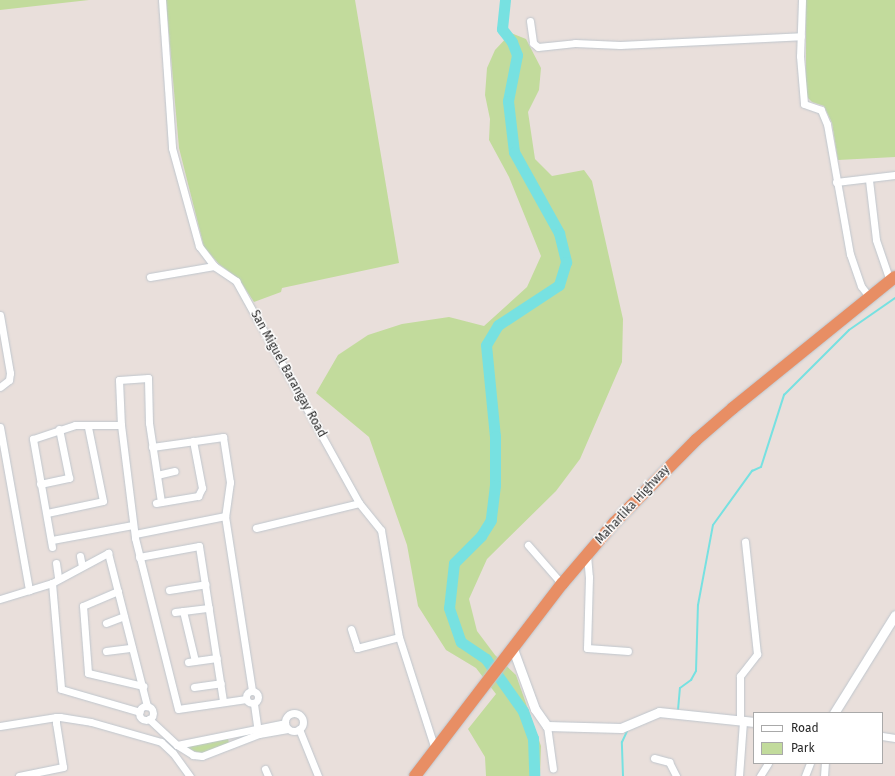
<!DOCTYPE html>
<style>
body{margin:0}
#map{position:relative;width:895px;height:776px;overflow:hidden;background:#e9dfdb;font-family:"Fira Sans",sans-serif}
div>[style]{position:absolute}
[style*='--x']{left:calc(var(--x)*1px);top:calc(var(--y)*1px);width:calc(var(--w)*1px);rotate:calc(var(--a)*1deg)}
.green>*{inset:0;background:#c2db9c}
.stream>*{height:2px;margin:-1px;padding:0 1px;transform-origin:1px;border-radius:1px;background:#77e1e1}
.river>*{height:11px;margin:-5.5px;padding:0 5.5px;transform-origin:5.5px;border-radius:5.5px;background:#77e1e1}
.roads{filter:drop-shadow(0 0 1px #bfc6cd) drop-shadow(0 0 1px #bfc6cd)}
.minor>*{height:7px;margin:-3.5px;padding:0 3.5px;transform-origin:3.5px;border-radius:3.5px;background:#fff}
.minor>.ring{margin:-3.5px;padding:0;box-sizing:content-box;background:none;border:7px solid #fff;border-radius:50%}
.tertiary>*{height:9px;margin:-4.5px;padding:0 4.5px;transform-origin:4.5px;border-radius:4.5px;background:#fff}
.trunk>*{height:12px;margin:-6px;padding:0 6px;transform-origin:6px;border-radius:6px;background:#e88e64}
span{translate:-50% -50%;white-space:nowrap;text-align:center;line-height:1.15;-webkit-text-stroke:3px #fff;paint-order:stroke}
.street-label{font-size:12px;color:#282828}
.legend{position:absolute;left:753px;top:712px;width:130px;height:52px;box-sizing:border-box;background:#fff;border:1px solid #a9a9a9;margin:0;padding:5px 7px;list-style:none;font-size:12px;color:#282828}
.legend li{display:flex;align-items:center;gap:8px;height:20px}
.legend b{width:20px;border:1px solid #a9a9a9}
</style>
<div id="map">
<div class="green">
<i style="clip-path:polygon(0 0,89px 0,0 10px)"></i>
<i style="clip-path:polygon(166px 0,355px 0,399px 263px,282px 288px,281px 292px,254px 302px,239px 279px,219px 264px,204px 247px,179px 148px)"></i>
<i style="clip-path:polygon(806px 0,895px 0,895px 157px,838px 160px,832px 123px,824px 106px,812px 102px,806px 96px)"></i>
<i style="clip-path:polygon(511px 33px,526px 39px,541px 68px,539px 90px,528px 112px,535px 159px,552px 176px,584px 170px,592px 181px,623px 319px,622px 362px,580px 459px,556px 491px,487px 559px,469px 599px,477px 631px,495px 655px,516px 675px,541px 746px,540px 776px,486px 776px,485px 757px,468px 729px,496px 694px,476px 668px,446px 650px,418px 606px,407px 545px,369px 437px,316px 393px,338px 355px,368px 335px,402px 324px,449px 317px,484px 326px,527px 287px,541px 256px,509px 177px,489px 140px,490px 119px,485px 95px,487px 68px,495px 50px)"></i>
<i style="clip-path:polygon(228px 738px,229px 744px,203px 754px,188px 749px,185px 745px)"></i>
</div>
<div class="stream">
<i style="--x:678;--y:710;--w:22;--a:-85"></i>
<i style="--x:680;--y:688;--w:14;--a:-36"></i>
<i style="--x:691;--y:680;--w:10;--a:-61"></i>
<i style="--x:696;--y:671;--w:66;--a:-88.3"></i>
<i style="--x:698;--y:605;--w:81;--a:-79.4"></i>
<i style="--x:713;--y:525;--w:67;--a:-54.2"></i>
<i style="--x:752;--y:471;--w:10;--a:-24"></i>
<i style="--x:761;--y:467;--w:76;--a:-72.3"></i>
<i style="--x:784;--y:395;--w:92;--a:-45"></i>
<i style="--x:849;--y:330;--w:56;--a:-34.8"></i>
<i style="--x:623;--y:776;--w:34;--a:-92"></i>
<i style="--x:622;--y:742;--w:14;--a:-65"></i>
</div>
<div class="river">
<i style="--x:505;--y:0;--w:29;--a:96"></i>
<i style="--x:502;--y:29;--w:16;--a:52"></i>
<i style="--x:512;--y:42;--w:14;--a:69"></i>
<i style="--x:517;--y:55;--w:47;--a:101.1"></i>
<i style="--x:508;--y:101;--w:51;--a:83.3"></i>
<i style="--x:514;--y:152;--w:93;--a:60.9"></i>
<i style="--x:559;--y:233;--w:30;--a:76"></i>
<i style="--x:566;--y:262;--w:24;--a:107"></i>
<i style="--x:559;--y:285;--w:73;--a:146.7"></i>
<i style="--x:498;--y:325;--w:23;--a:121"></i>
<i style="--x:486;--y:345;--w:91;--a:84.4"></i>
<i style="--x:495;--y:436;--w:49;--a:90"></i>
<i style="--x:495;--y:485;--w:35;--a:97"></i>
<i style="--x:491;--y:520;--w:19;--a:122"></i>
<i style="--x:481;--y:536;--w:38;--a:135"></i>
<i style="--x:454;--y:563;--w:45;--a:96.3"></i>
<i style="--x:449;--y:608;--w:36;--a:71"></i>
<i style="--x:461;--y:642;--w:30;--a:34"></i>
<i style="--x:486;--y:659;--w:64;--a:54.6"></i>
<i style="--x:523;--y:711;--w:29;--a:70"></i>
<i style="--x:533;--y:738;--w:38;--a:88"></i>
</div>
<div class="roads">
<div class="minor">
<i style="--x:162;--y:0;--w:148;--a:86.1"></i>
<i style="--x:172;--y:148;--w:102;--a:74.6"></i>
<i style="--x:199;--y:246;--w:25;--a:53"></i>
<i style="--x:214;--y:266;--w:27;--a:34"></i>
<i style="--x:236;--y:281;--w:254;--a:61"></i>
<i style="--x:359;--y:503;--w:35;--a:51"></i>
<i style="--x:381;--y:530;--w:109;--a:80.5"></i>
<i style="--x:399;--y:637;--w:118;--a:72.2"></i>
<i style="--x:802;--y:0;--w:56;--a:92"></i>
<i style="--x:800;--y:56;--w:48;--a:85.2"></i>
<i style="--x:804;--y:104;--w:18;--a:19"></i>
<i style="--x:821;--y:110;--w:15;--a:67"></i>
<i style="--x:827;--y:124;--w:132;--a:80"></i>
<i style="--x:850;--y:254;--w:34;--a:71"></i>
<i style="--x:861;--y:286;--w:15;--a:53"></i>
<i style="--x:530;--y:21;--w:22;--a:82"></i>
<i style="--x:533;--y:43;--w:6;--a:39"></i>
<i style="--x:538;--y:47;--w:37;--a:-6"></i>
<i style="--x:575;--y:43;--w:45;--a:2.5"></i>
<i style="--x:620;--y:45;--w:181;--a:-2.8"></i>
<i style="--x:869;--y:180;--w:60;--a:83.3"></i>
<i style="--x:876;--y:240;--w:43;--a:71.1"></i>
<i style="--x:836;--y:182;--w:59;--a:-6.8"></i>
<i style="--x:150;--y:277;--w:65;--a:-9.8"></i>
<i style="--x:0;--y:315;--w:59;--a:80.2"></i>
<i style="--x:10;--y:373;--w:7;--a:98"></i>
<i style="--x:9;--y:380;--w:11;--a:142"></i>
<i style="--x:0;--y:427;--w:166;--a:79.9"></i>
<i style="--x:152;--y:447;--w:72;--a:-8"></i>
<i style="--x:223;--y:437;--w:46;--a:81.2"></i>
<i style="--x:230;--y:482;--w:34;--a:98"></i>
<i style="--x:225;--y:516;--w:177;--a:81.2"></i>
<i style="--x:157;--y:475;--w:18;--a:-13"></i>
<i style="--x:40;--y:484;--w:30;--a:-12"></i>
<i style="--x:69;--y:478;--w:50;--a:-101.5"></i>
<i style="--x:161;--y:502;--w:80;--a:-98.6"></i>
<i style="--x:149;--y:423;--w:45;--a:-91.3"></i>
<i style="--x:148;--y:378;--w:29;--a:176"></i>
<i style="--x:119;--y:380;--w:45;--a:87.5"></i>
<i style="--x:121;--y:425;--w:114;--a:82.9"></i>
<i style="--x:135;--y:538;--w:176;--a:75.9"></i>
<i style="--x:178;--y:709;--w:69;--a:-8.4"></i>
<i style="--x:156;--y:503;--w:43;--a:-9.5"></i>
<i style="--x:198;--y:496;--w:9;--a:-63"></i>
<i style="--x:202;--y:488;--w:48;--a:-100.8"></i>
<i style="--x:47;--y:513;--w:57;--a:-12.1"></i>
<i style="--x:103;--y:501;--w:76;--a:-101.5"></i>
<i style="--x:256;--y:528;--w:106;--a:-13.6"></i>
<i style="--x:135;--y:534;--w:92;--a:-11.3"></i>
<i style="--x:52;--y:540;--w:82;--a:-10.5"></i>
<i style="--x:528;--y:545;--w:52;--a:48.9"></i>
<i style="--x:52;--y:547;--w:110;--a:-100"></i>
<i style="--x:33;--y:439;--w:44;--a:-18.4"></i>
<i style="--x:75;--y:425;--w:46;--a:0"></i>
<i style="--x:587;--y:555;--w:22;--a:85"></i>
<i style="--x:589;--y:577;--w:71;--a:91.6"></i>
<i style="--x:587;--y:648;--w:41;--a:4.2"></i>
<i style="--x:80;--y:556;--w:10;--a:79"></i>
<i style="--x:139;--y:557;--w:61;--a:-10.4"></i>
<i style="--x:199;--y:546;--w:157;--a:81.2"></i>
<i style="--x:56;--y:563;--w:15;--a:82"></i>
<i style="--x:52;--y:583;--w:106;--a:85.1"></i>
<i style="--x:61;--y:689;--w:82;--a:16.2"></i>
<i style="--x:169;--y:590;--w:37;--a:-9"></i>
<i style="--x:118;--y:591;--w:38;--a:157"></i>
<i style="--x:83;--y:606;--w:67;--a:85.7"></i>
<i style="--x:88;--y:673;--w:57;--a:13.3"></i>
<i style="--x:0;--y:599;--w:54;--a:-17.1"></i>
<i style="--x:52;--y:583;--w:64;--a:-28.2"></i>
<i style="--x:108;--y:553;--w:158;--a:75.7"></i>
<i style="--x:183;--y:611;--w:51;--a:76.5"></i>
<i style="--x:175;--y:612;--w:34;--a:-7"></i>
<i style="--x:106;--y:623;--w:19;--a:-21"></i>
<i style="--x:351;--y:629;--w:20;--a:72"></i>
<i style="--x:357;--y:648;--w:43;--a:-14.7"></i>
<i style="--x:106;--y:651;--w:26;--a:-7"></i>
<i style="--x:188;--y:662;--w:29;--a:-8"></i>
<i style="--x:194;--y:687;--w:27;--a:-8"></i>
<i class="ring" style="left:246px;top:691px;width:5px;height:5px"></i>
<i style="--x:254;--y:704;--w:27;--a:82"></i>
<i class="ring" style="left:139px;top:706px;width:7px;height:7px"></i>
<i class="ring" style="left:285px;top:713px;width:11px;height:11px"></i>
<i style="--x:149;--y:719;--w:38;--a:43"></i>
<i style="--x:177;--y:745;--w:19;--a:32"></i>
<i style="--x:193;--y:755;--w:9;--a:6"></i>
<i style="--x:202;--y:756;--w:61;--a:-21.1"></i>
<i style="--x:259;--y:734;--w:29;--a:-10"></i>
<i style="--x:740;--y:720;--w:44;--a:-90"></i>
<i style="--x:740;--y:676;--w:28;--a:-52"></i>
<i style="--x:757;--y:654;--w:113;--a:-96.1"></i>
<i style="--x:0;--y:726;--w:57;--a:-9.1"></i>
<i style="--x:547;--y:726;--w:43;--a:82.1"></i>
<i style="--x:299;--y:729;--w:51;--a:68"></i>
<i style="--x:882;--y:736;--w:13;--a:9"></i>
<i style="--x:177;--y:745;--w:110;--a:-11.5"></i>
<i style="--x:654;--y:758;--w:16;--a:15"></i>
<i style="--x:669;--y:762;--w:16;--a:63"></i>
<i style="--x:265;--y:769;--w:8;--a:67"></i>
<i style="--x:19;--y:776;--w:45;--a:-11.6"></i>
<i style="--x:63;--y:767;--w:45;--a:-99"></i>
<i style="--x:56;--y:723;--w:6;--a:-90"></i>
<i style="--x:56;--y:717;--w:4;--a:0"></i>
<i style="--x:60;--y:717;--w:31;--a:9"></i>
<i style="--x:91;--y:722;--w:73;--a:15.9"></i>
<i style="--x:161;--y:742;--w:16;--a:43"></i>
<i style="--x:173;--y:753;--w:29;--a:54"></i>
<i style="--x:739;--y:776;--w:55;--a:-85.8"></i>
<i style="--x:760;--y:776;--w:15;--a:-58"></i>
<i style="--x:805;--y:776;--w:14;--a:-69"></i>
<i style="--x:824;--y:776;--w:13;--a:-86"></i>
</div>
<div class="tertiary">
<i style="--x:513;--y:649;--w:64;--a:69.9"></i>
<i style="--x:535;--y:709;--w:21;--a:55"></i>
<i style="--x:547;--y:726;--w:74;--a:1.5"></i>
<i style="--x:621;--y:728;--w:41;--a:-22.8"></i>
<i style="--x:659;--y:712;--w:96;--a:6"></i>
<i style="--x:834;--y:713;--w:115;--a:-58.1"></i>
</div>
<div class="trunk">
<i style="--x:415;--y:776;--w:242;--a:-52.6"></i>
<i style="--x:562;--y:584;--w:80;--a:-49.6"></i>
<i style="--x:614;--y:523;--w:117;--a:-45.3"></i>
<i style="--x:696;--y:440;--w:49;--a:-40.9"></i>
<i style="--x:733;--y:408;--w:208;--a:-39"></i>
</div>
</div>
<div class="street-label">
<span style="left:288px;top:374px;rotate:61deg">San Miguel Barangay Road</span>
<span style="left:633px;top:505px;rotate:-47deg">Maharlika Highway</span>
</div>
<ul class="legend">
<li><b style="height:5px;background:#fff"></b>Road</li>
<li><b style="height:11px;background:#c2db9c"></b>Park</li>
</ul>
</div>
